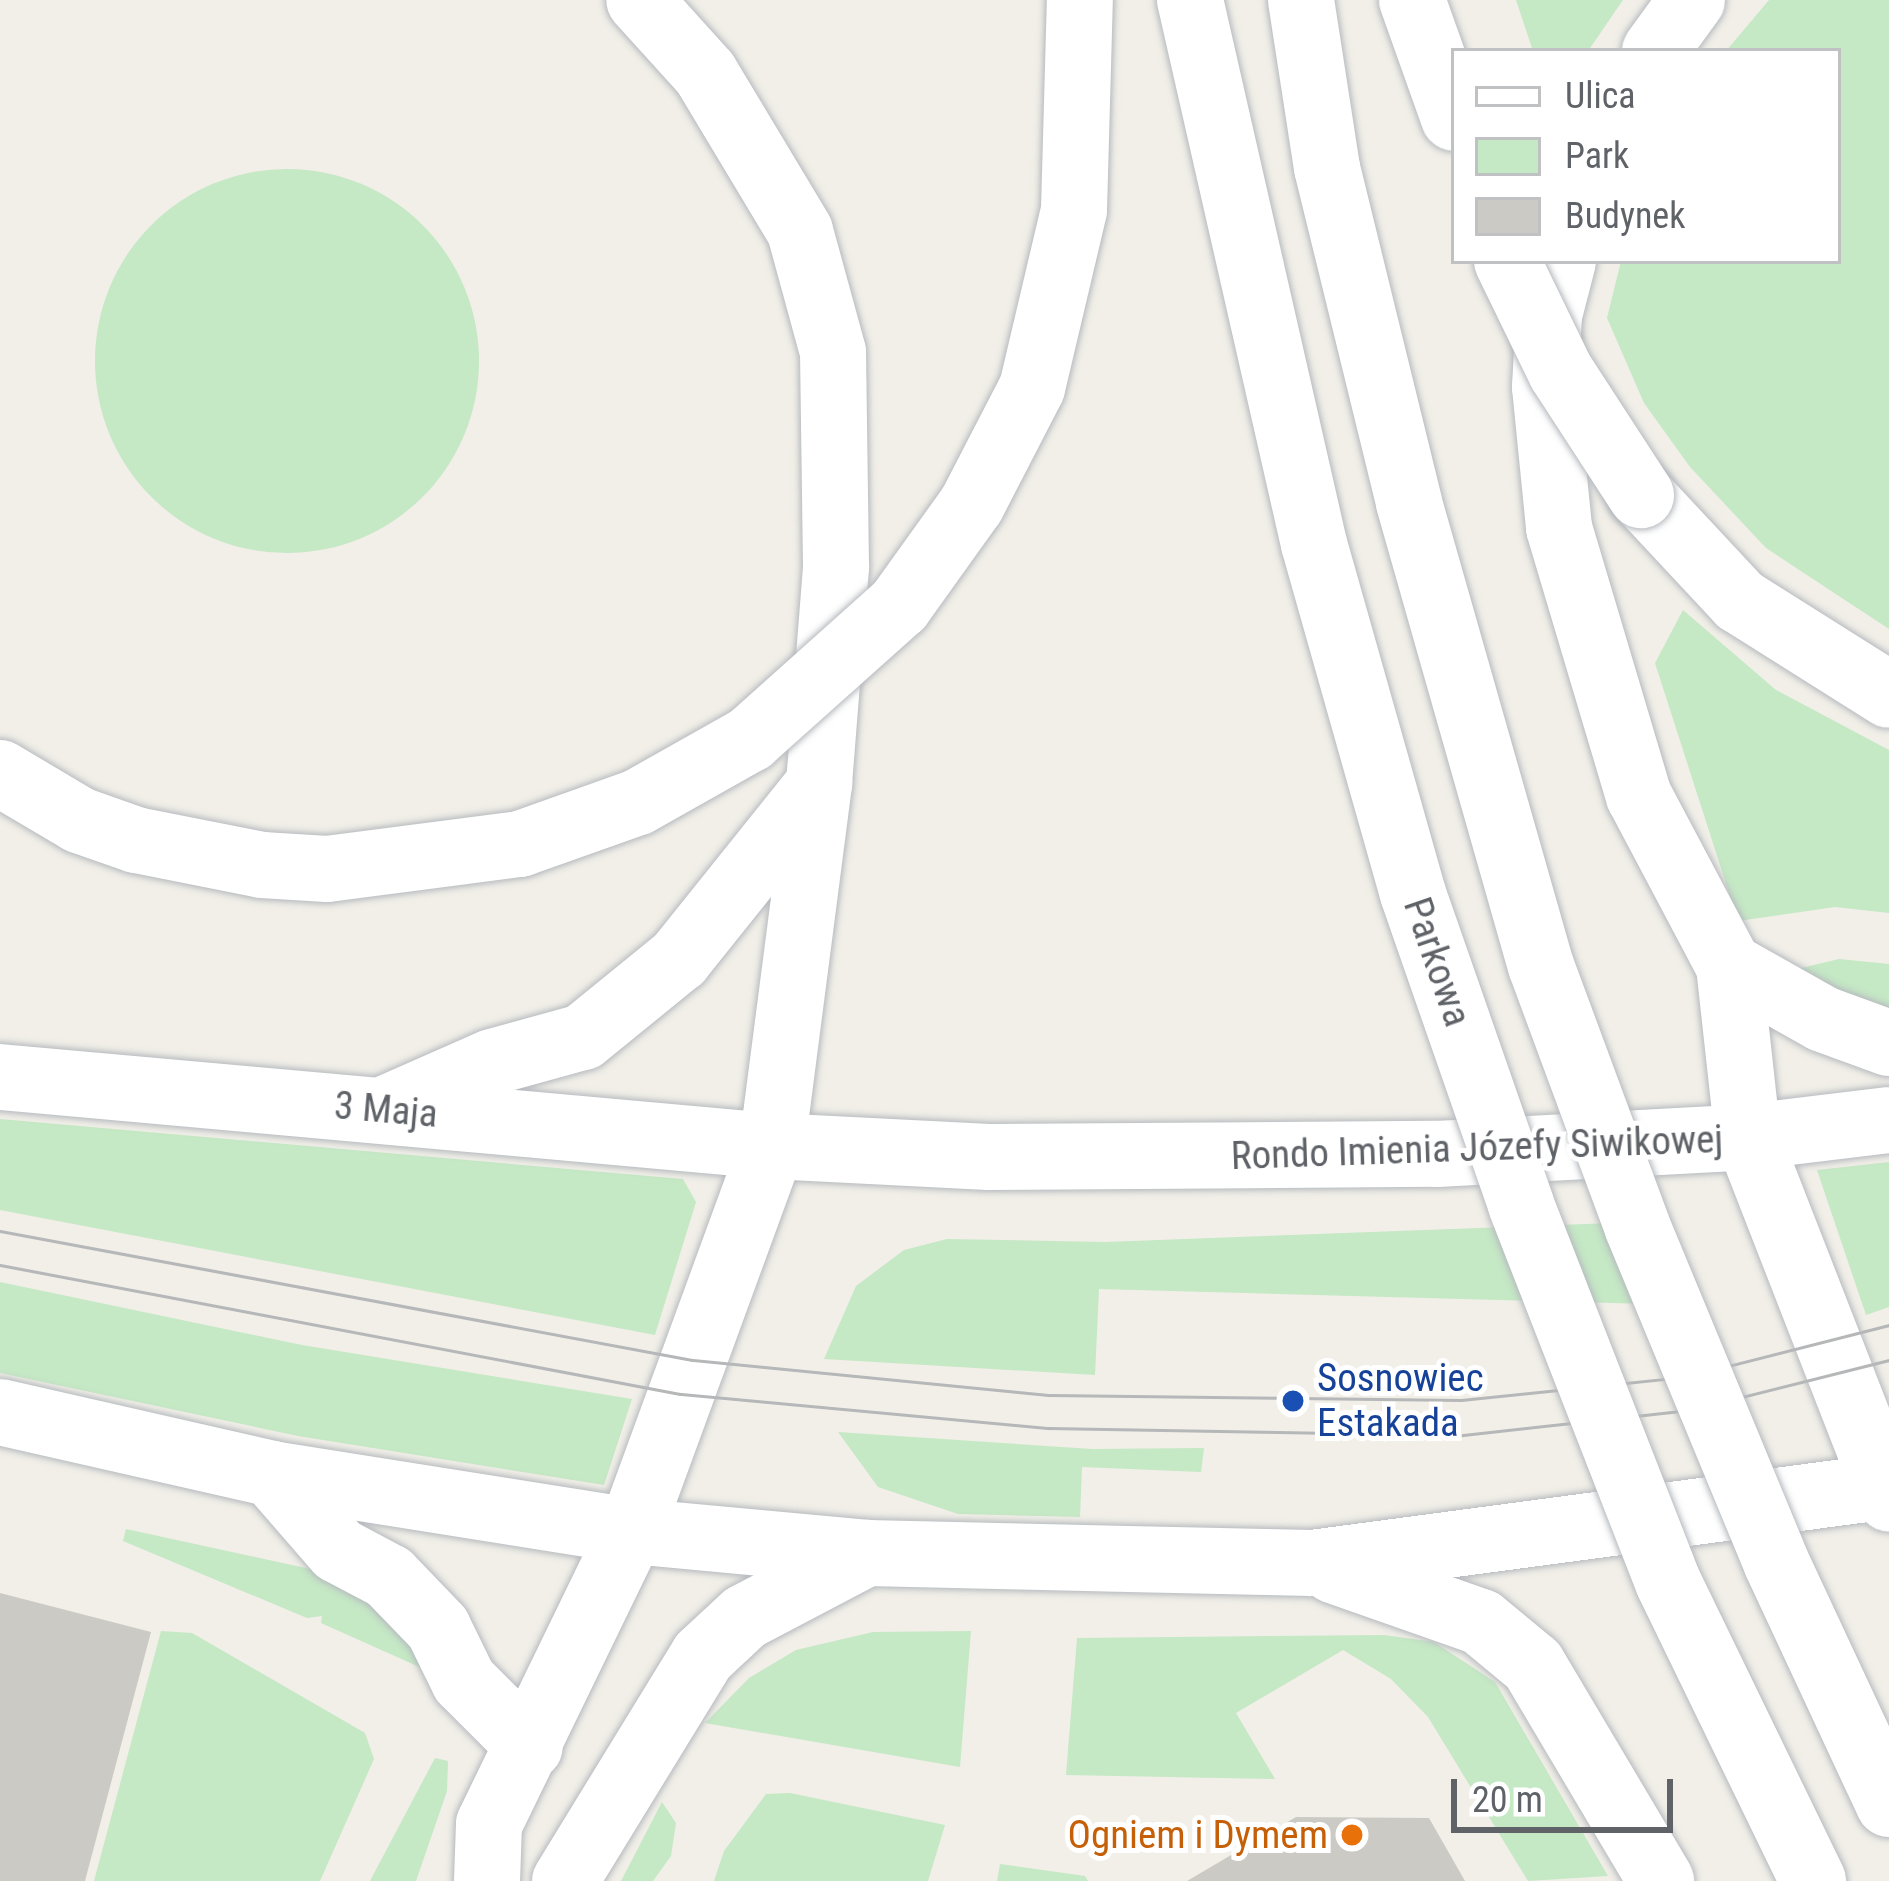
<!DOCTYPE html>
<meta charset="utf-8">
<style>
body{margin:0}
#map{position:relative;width:1889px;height:1881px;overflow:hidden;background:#f1efe8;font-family:"Roboto Condensed",sans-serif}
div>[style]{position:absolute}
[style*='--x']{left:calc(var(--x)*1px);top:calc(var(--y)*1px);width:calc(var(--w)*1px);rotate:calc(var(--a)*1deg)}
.green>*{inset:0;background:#c5e8c5}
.round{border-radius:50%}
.building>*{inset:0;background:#cccac5}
.roads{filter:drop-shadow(0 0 3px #b6babf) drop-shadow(0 0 3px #b6babf)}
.secondary>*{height:66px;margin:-33px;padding:0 33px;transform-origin:33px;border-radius:33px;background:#fff}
.tram>*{height:3px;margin:-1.5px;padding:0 1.5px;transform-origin:1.5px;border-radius:1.5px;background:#b6b7b8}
.bridges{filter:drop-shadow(0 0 3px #b6babf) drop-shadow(0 0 3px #b6babf)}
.secondary-bridge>*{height:66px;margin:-33px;padding:0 33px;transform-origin:33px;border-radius:33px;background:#fff}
.dots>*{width:33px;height:33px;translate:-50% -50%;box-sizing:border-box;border:6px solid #fff;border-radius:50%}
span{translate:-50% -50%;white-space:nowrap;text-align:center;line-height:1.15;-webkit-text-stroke:10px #fff;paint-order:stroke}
.street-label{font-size:39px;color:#5f6368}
.transit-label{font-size:39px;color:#164399}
.left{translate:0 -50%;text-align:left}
.food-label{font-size:39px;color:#c56008}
.right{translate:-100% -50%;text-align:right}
.legend{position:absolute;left:1451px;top:48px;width:390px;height:216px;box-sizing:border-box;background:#fff;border:3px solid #bfc1c3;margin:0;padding:15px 21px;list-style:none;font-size:36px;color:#5f6368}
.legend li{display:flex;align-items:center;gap:24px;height:60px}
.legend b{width:60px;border:3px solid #bfc1c3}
.scale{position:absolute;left:1451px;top:1779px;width:222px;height:54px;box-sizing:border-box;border:6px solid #5f6368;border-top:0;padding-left:15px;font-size:36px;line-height:42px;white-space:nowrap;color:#5f6368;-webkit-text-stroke:9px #fff;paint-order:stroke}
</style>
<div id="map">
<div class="green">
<i style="clip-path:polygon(1516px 0,1623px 0,1588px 51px,1533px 51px)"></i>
<i style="clip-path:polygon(1769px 0,1889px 0,1889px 629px,1766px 548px,1690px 467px,1644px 403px,1607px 318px,1621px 261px,1838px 261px,1838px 51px,1726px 51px)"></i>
<i class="round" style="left:95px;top:169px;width:384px;height:384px"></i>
<i style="clip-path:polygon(1683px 610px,1776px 690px,1889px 750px,1889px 913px,1835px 907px,1738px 921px,1655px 663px)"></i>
<i style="clip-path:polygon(1839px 959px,1889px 964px,1889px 1016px,1797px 969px)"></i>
<i style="clip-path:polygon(0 1119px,683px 1179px,696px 1202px,655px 1335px,0 1210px)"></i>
<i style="clip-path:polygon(1889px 1162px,1889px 1307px,1866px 1315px,1817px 1170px)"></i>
<i style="clip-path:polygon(1614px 1223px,1648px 1304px,1099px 1289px,1095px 1375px,824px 1359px,856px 1286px,904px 1250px,947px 1239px,1105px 1242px)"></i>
<i style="clip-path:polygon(0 1282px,302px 1345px,632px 1399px,604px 1485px,298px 1436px,0 1373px)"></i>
<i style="clip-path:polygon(838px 1432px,1092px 1449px,1204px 1448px,1201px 1472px,1082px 1467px,1080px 1517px,958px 1514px,878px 1487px)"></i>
<i style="clip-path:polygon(126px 1529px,324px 1572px,350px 1586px,414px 1647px,426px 1670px,321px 1623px,322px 1616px,307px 1618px,123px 1541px)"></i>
<i style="clip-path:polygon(161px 1631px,192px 1633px,365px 1733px,374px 1759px,320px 1881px,94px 1881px)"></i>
<i style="clip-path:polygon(971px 1631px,960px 1767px,705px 1723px,749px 1678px,796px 1650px,873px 1632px)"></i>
<i style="clip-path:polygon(1384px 1635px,1434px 1642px,1495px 1682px,1608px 1876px,1528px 1881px,1428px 1717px,1391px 1679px,1343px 1650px,1236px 1713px,1275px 1779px,1066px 1775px,1077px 1638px)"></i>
<i style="clip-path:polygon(435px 1758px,448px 1761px,447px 1791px,416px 1881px,370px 1881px)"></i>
<i style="clip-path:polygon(790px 1793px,945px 1825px,928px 1881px,714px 1881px,724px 1851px,766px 1794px)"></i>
<i style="clip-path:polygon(662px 1802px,676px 1823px,671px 1856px,653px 1881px,621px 1881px)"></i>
<i style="clip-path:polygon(1000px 1864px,1085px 1876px,1088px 1881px,997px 1881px)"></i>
</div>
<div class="building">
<i style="clip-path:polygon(0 1593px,151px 1632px,85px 1881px,0 1881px)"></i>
<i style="clip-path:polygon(1296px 1817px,1429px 1818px,1465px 1881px,1187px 1881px)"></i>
</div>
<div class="roads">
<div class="secondary">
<i style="--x:1412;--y:0;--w:125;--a:70.4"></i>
<i style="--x:1655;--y:51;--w:63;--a:-54"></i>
<i style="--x:1563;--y:261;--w:56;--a:104.5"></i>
<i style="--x:1549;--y:315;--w:72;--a:93.2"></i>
<i style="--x:1545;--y:387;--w:142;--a:84.3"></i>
<i style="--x:1559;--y:528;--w:280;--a:73.4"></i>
<i style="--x:1639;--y:796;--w:192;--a:62.1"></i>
<i style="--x:1729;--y:966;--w:172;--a:83.7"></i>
<i style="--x:1748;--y:1137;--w:388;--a:68.7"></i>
<i style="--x:1641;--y:495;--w:145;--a:47"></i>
<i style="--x:1740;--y:601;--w:176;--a:32.2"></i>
<i style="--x:1729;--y:966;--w:108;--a:29.4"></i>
<i style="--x:1823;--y:1019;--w:70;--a:20"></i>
<i style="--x:0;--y:1077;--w:775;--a:5.11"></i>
<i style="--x:772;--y:1146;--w:217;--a:2.9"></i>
<i style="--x:989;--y:1157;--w:448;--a:-0.4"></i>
<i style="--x:1437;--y:1154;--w:311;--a:-3.1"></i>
<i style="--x:1748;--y:1137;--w:142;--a:-6.9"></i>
<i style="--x:390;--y:1107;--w:111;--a:-23.8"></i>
<i style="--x:492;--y:1062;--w:94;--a:-15.4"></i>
<i style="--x:583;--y:1037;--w:124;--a:-39.1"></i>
<i style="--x:679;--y:959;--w:224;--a:-51.3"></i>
<i style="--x:0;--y:1412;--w:279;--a:12.8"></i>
<i style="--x:272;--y:1474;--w:363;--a:9"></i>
<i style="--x:631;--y:1531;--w:237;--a:5.3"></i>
<i style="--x:867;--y:1553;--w:445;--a:1.3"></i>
<i style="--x:1312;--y:1563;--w:582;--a:-7.6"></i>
<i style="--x:272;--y:1474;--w:101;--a:49"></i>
<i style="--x:338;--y:1550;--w:58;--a:27.9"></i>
<i style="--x:389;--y:1577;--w:71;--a:46.1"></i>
<i style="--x:438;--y:1628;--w:59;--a:63.9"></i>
<i style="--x:464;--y:1681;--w:93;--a:45"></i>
<i style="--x:1333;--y:1570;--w:157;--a:19.4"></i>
<i style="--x:1481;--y:1622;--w:67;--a:39.6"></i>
<i style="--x:1533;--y:1665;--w:251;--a:59.3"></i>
<i style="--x:487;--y:1881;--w:57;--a:-88"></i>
<i style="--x:489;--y:1824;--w:326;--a:-64.1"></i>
<i style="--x:631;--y:1531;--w:410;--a:-69.9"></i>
<i style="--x:772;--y:1146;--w:365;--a:-82.6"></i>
<i style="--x:819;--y:784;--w:219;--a:-85.5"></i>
<i style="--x:836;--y:566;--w:214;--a:-90.8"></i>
<i style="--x:833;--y:352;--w:125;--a:-105.3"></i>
<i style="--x:800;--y:231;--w:184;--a:-121"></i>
<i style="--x:705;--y:73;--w:98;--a:-132.1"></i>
<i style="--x:565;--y:1881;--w:264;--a:-58.5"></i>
<i style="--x:703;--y:1656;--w:57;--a:-42.9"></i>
<i style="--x:745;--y:1617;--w:138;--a:-27.7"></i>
</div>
</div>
<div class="tram">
<i style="--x:0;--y:1231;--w:704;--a:10.56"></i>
<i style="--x:692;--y:1360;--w:359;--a:5.6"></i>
<i style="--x:1049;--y:1395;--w:412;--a:0.7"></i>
<i style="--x:1461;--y:1400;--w:225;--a:-5.9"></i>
<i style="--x:1685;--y:1377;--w:211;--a:-14.3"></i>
<i style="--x:0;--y:1265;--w:692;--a:10.74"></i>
<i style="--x:680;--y:1394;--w:370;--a:5.3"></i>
<i style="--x:1048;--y:1428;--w:415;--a:1"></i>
<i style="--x:1463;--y:1435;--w:228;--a:-6.3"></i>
<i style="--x:1690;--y:1410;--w:205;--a:-14.1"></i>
</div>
<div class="bridges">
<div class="secondary-bridge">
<i style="--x:1190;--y:0;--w:558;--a:77.16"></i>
<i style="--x:1314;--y:544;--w:364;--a:74.2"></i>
<i style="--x:1413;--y:894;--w:329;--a:70.8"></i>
<i style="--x:1521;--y:1205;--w:405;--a:68.7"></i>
<i style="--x:1668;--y:1582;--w:332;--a:64.1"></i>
<i style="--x:1301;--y:0;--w:170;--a:81.2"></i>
<i style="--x:1327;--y:168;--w:345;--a:76.2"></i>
<i style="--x:1409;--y:503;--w:481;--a:74.1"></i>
<i style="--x:1541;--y:966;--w:277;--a:69.7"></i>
<i style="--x:1637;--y:1226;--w:364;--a:67.5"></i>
<i style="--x:1776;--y:1562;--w:267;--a:65"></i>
<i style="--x:1507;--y:261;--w:123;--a:64.1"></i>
<i style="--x:1561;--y:372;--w:147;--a:57"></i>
<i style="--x:0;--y:773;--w:92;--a:30.7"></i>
<i style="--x:79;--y:820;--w:60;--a:19.3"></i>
<i style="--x:136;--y:840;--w:128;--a:11.2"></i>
<i style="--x:262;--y:865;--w:65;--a:3.5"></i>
<i style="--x:327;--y:869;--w:195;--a:-7.4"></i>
<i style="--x:520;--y:844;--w:125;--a:-19.6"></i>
<i style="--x:638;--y:802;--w:129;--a:-29.4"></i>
<i style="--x:750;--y:739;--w:200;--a:-41.8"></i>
<i style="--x:899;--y:606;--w:125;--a:-54.4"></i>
<i style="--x:972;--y:504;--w:131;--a:-62.7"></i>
<i style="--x:1032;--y:388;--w:183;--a:-76.7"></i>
<i style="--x:1074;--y:210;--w:210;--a:-88.4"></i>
</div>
</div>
<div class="dots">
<i style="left:1293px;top:1401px;background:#1a4fb4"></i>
<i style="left:1352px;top:1835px;background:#e8710a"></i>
</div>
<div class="street-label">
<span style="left:1437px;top:962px;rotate:71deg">Parkowa</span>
<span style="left:386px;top:1110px;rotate:5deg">3 Maja</span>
<span style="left:1477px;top:1148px;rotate:-2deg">Rondo Imienia Józefy Siwikowej</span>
</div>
<div class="transit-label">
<span class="left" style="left:1317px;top:1401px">Sosnowiec<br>Estakada</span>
</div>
<div class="food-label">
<span class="right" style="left:1328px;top:1835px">Ogniem i Dymem</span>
</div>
<ul class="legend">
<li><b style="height:15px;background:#fff"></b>Ulica</li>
<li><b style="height:33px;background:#c5e8c5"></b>Park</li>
<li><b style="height:33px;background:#cccac5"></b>Budynek</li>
</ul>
<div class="scale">20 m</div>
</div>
